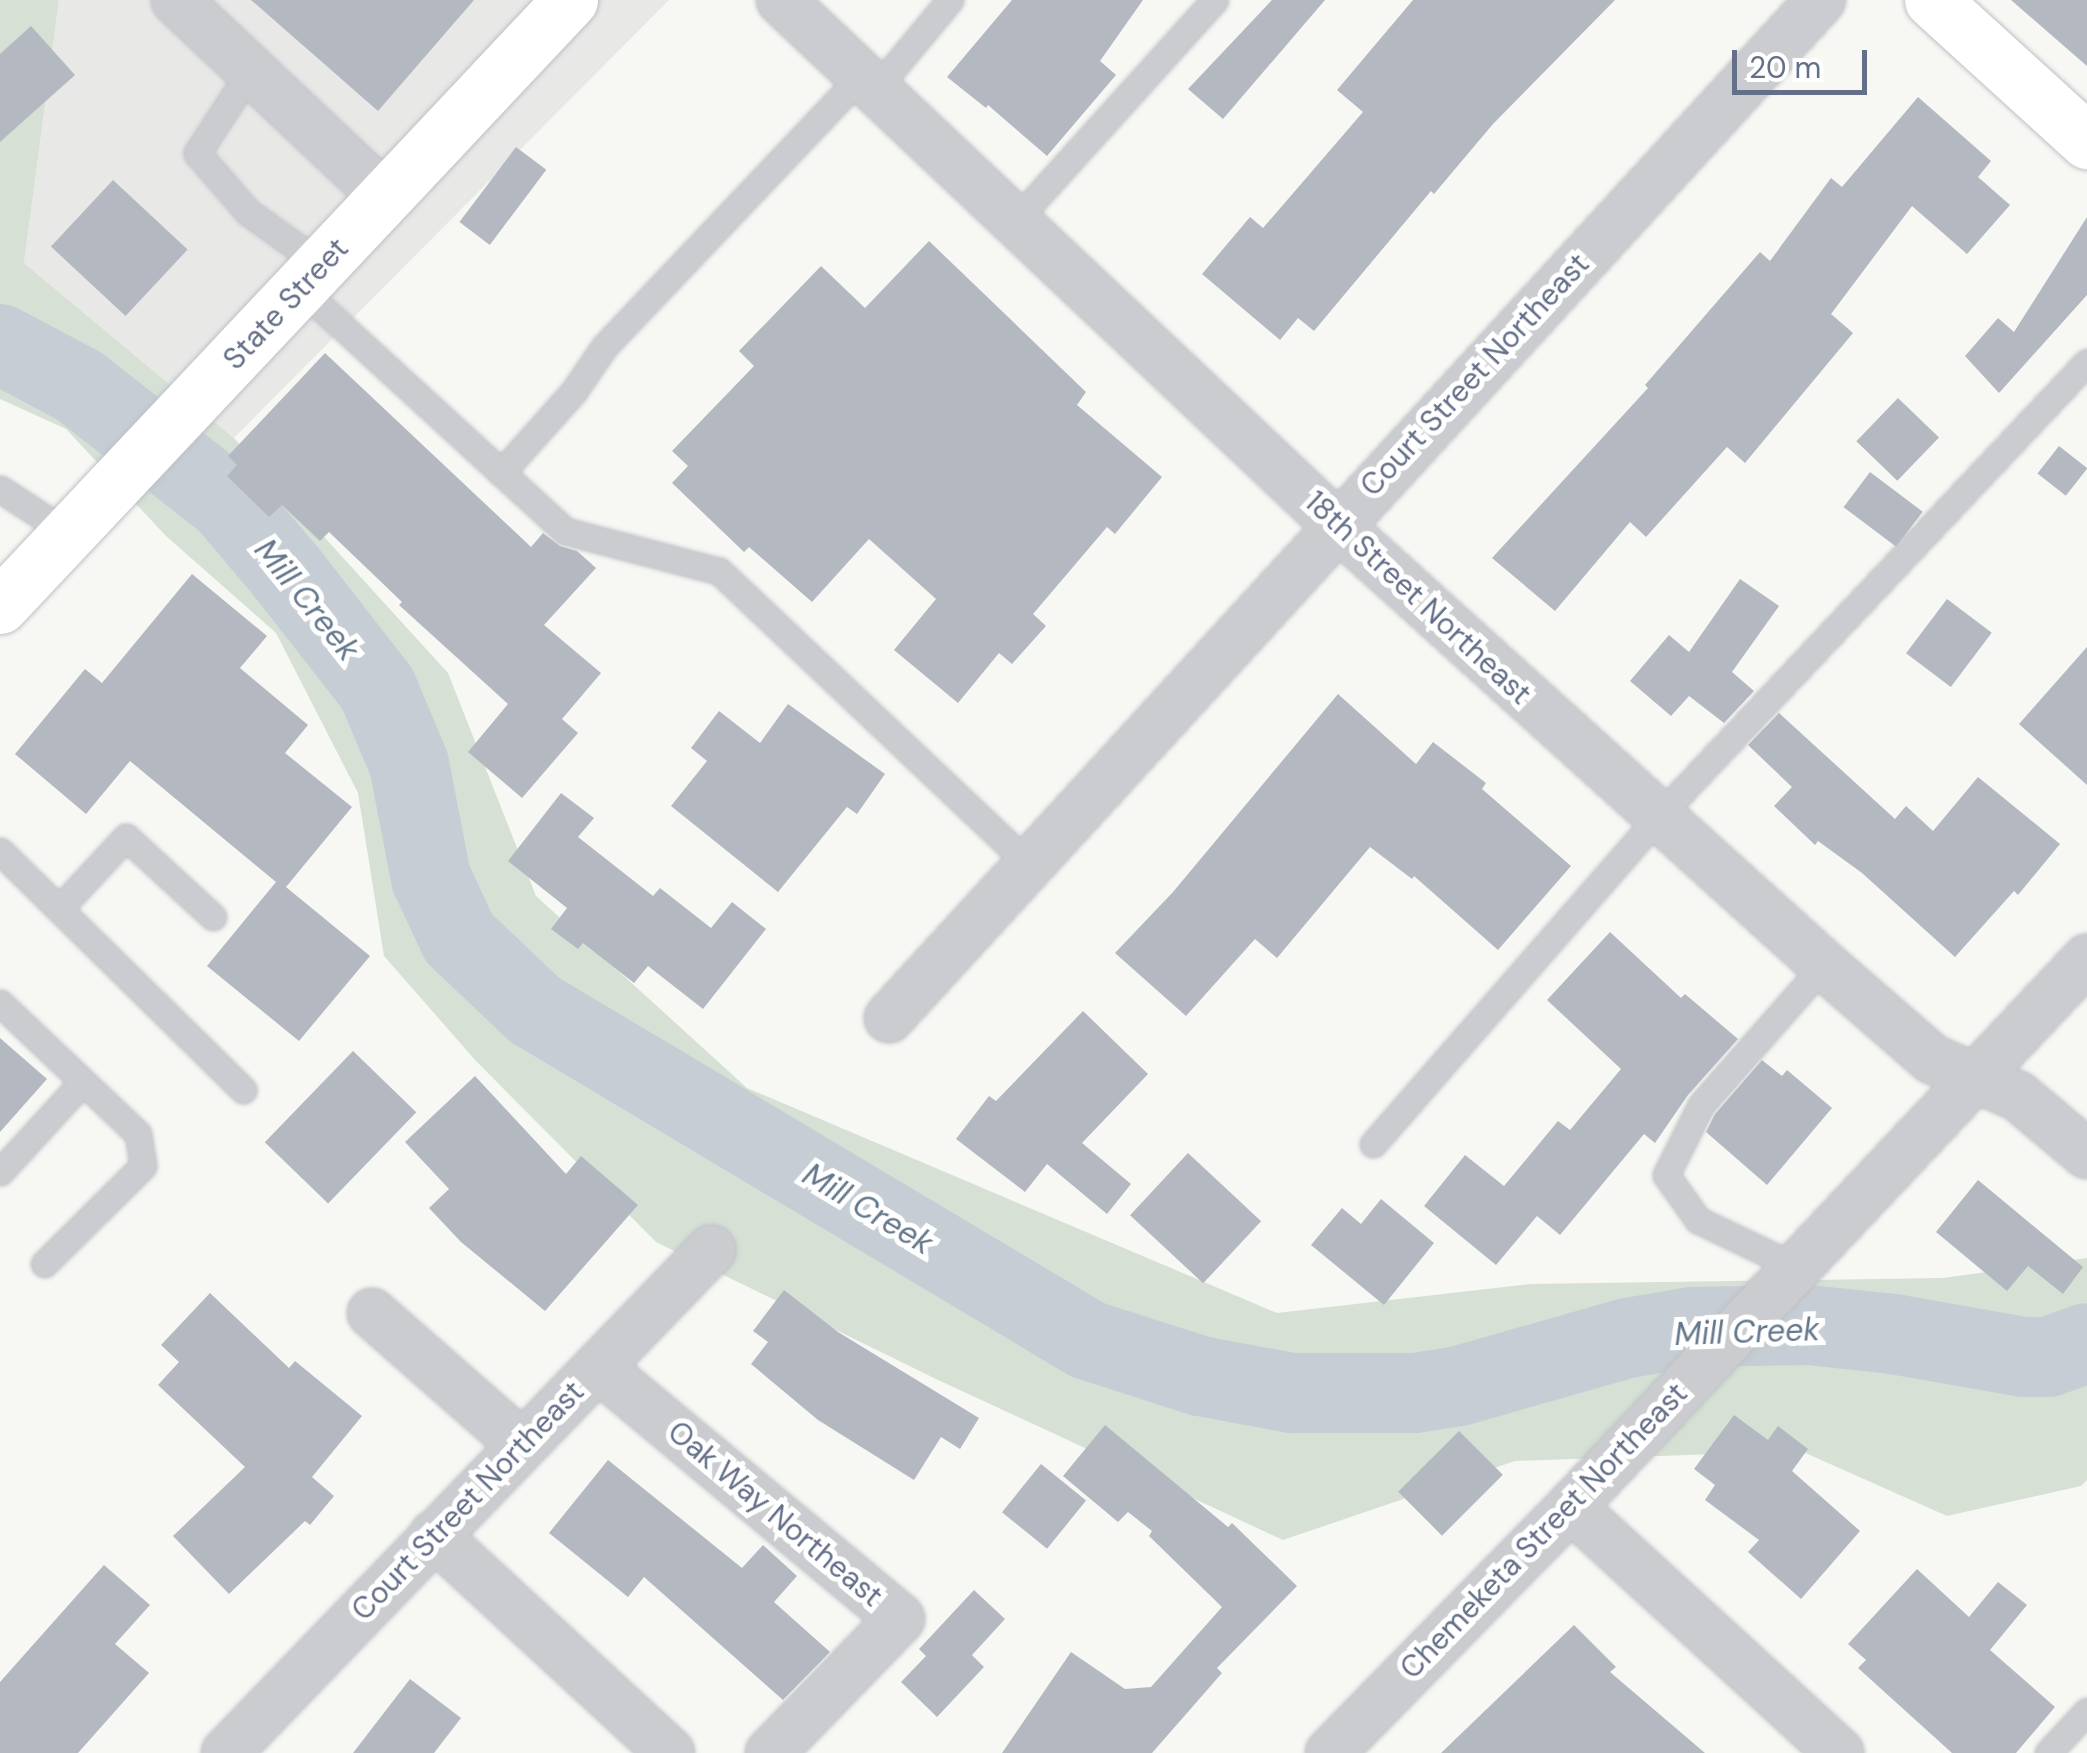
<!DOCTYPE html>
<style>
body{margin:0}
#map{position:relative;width:2087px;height:1753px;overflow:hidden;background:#f7f8f4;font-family:"DM Sans",sans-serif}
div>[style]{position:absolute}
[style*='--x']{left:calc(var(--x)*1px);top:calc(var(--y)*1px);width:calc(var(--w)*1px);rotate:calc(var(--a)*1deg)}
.built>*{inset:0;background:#e8e8e7}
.green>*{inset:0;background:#d6e0d5}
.river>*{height:80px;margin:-40px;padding:0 40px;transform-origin:40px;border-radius:40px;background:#c7cdd5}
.building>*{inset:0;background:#b4b8c1;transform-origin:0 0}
.roads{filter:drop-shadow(0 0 2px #bec0c6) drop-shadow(0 0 2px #bec0c6)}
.service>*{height:25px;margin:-12.5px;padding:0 12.5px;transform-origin:12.5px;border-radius:12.5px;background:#caccd0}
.minor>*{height:48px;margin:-24px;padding:0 24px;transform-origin:24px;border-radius:24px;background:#caccd0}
.secondary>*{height:55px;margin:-27.5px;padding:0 27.5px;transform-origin:27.5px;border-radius:27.5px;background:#fff}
span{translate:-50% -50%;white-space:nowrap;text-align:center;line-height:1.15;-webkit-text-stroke:10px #fff;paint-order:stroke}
.street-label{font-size:30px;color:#646f88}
.water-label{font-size:32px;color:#64778b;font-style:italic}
.scale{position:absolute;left:1732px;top:50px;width:135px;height:45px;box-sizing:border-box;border:5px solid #646f88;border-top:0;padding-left:12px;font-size:30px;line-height:35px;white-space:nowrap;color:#646f88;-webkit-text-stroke:8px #fff;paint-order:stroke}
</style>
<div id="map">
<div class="built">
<i style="clip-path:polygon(59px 0,669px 0,234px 438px,24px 263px)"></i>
</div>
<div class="green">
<i style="clip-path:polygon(0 0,59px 0,24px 263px,234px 438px,448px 673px,536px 896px,747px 1088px,1277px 1313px,1531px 1284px,1943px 1278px,2087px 1258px,2087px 1480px,2081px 1486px,1947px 1516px,1801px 1451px,1515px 1461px,1283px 1540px,936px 1379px,656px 1242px,476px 1061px,384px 956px,358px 793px,276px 633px,166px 536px,66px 429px,0 399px)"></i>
</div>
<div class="river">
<i style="--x:0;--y:344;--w:89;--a:28"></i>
<i style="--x:79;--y:386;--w:189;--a:38.1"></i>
<i style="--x:228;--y:503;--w:92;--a:49.9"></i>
<i style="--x:287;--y:573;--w:146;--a:52"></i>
<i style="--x:377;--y:688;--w:82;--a:67.2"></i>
<i style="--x:409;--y:764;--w:116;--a:79.1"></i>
<i style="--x:431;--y:878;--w:66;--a:65"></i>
<i style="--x:459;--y:938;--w:105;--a:43.5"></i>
<i style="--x:535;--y:1010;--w:644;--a:30.83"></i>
<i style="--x:1088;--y:1340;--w:118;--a:17.8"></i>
<i style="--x:1200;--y:1376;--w:94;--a:10.5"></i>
<i style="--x:1292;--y:1393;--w:123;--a:0"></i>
<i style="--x:1415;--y:1393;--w:45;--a:-9"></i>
<i style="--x:1459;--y:1386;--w:176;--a:-15.9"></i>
<i style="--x:1628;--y:1338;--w:65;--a:-9.8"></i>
<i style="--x:1692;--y:1327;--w:116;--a:-1"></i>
<i style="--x:1808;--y:1325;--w:85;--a:6"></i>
<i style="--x:1893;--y:1334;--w:132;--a:10"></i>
<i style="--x:2023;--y:1357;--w:25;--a:0"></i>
<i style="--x:2048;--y:1357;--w:41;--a:-19.7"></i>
</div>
<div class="building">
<i style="clip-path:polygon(251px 0,474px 0,378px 111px)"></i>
<i style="clip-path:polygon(1012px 0,1143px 0,1100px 61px,1116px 75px,1047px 156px,988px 105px,986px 108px,947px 77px)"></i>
<i style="clip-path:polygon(1272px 0,1325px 0,1223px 119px,1188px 89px)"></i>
<i style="clip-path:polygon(1413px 0,1615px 0,1493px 124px,1434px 194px,1431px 191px,1314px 331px,1298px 318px,1280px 340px,1202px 274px,1250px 217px,1263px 228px,1363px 112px,1337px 90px)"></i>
<i style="clip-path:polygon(2011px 0,2087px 0,2087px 66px)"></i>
<i style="clip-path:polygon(31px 26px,75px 75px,0 142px,0 54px)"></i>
<i style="clip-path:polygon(1918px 97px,1991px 161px,1978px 177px,2010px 205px,1967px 254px,1912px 206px,1831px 314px,1853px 333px,1745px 463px,1727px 447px,1646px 537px,1630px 522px,1555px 611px,1492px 558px,1648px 388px,1645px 385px,1760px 252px,1770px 261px,1831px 178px,1842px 187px)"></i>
<i style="left:516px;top:147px;width:38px;height:94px;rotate:37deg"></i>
<i style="left:113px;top:180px;width:102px;height:91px;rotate:43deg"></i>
<i style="clip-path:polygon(2087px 217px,2087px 295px,1999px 393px,1965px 356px,1998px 318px,2014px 332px)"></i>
<i style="clip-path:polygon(929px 241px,1086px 392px,1077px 405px,1162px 477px,1115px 534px,1107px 527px,1033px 614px,1046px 626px,1012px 664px,999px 653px,958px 703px,894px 650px,936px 599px,869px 539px,812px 602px,749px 547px,744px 552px,672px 483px,688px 466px,672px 451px,754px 366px,739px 351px,821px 266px,865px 308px)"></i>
<i style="clip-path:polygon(325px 353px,531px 547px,543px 533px,560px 546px,577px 551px,596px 568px,544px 625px,601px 673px,562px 719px,578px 733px,522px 798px,468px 752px,508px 704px,399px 605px,402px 602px,329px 532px,320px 541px,282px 505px,269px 517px,227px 476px,237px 465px,228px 456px)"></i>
<i style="left:1898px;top:398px;width:57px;height:60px;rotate:44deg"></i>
<i style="left:2059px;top:446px;width:36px;height:35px;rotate:38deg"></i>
<i style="left:1870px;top:472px;width:66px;height:44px;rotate:37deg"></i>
<i style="clip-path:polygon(192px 574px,267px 636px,240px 668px,308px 725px,285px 753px,352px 807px,286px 887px,370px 956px,299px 1041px,207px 966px,276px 882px,130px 761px,86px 814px,15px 754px,85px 669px,102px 683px)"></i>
<i style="clip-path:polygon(1740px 579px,1779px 606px,1732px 672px,1754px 691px,1724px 723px,1689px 696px,1671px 716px,1630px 681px,1669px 635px,1689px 652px)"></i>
<i style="left:1947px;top:599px;width:56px;height:68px;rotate:37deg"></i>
<i style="clip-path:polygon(2087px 647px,2087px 785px,2019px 724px)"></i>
<i style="clip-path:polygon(1338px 694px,1416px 764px,1433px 742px,1486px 783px,1482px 789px,1571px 866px,1498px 950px,1414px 876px,1412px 879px,1370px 847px,1277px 958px,1255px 939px,1186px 1016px,1115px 953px,1173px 892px)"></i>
<i style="clip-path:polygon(788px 704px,885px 774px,857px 814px,847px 807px,778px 892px,671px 806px,707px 761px,691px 748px,719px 711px,760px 743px)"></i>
<i style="clip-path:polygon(1779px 713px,1895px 819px,1906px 806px,1933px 831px,1978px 777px,2060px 844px,2018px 895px,2014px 891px,1955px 957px,1862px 873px,1818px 841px,1815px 845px,1774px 806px,1792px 787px,1748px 745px)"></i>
<i style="clip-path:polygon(561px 793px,594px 818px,578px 837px,653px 896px,660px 888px,711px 928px,732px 902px,766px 929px,703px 1009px,648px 966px,634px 983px,583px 943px,578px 949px,551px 929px,567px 908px,508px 861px)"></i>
<i style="clip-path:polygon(1610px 932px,1681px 998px,1685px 994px,1738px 1039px,1688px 1095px,1655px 1143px,1644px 1134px,1560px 1235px,1537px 1216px,1496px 1265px,1424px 1206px,1465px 1155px,1504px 1186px,1558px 1121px,1570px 1130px,1621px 1069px,1547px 1000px)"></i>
<i style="clip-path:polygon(1083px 1011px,1148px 1074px,1082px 1143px,1131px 1184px,1107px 1214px,1047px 1164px,1025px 1192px,956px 1139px,989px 1096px,996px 1101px)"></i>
<i style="clip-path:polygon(0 1038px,47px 1079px,0 1132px)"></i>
<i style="left:353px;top:1051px;width:88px;height:127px;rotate:44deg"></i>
<i style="clip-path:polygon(1762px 1060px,1782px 1076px,1787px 1070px,1832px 1108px,1767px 1185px,1706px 1132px,1715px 1114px)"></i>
<i style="clip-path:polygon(475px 1076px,566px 1174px,581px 1156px,638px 1205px,545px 1311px,461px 1242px,429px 1208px,449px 1189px,405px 1142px)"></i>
<i style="left:1188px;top:1153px;width:100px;height:85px;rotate:43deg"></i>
<i style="clip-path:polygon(1978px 1180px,2083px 1267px,2063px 1294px,2028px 1266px,2007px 1291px,1936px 1232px)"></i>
<i style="clip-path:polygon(1381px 1199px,1434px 1243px,1384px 1305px,1311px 1245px,1342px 1208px,1361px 1224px)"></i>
<i style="clip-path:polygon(784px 1290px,838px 1332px,979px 1418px,960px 1449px,941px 1437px,914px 1480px,818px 1420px,751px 1364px,768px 1342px,753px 1331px)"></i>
<i style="clip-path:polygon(210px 1293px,289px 1368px,295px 1361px,362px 1416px,312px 1477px,334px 1496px,310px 1525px,305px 1521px,229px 1594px,173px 1536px,245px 1467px,158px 1385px,179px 1362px,161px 1345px)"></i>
<i style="clip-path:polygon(1734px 1415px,1768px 1440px,1778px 1426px,1808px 1449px,1792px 1471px,1860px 1531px,1801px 1599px,1748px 1552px,1759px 1540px,1705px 1500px,1715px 1485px,1694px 1469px)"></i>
<i style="clip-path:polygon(1105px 1425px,1228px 1527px,1232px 1523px,1297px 1586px,1217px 1668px,1222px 1673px,1152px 1753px,1002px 1753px,1071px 1652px,1125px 1689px,1151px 1687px,1222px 1607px,1149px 1536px,1152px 1531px,1128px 1512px,1118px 1522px,1063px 1476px)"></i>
<i style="left:1459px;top:1431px;width:62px;height:86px;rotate:45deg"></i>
<i style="clip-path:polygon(608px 1460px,742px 1568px,763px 1545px,797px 1576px,774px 1602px,830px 1652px,783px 1700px,644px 1577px,628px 1597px,549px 1533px)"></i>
<i style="left:1041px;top:1464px;width:58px;height:62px;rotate:39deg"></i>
<i style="clip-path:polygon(104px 1565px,150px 1605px,115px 1644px,149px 1673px,78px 1753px,0 1753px,0 1682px)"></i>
<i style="clip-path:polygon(1917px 1569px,1969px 1617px,1998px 1582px,2027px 1605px,1990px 1650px,2055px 1707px,2016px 1753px,1952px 1753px,1858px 1668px,1866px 1660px,1848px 1644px)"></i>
<i style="clip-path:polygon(974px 1590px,1005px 1619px,972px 1655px,984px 1667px,937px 1717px,901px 1682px,926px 1656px,919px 1649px)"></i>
<i style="clip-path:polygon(1574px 1625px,1616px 1667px,1610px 1672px,1705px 1753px,1441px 1753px)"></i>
<i style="clip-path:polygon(410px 1679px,461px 1718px,434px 1753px,353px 1753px)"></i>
</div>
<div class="roads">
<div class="service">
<i style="--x:251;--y:70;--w:99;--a:123"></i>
<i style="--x:197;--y:153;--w:78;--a:49.2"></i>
<i style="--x:248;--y:212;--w:91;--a:35.6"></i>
<i style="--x:876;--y:89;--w:116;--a:-50.3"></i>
<i style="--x:1015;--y:221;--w:298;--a:-47.9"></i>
<i style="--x:300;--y:288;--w:360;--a:42.5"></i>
<i style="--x:565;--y:531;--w:159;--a:14.6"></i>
<i style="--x:719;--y:571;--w:425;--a:43.4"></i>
<i style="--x:501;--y:473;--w:110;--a:-48.3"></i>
<i style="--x:574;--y:391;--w:53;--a:-55.7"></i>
<i style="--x:604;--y:347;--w:373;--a:-46.5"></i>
<i style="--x:0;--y:489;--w:82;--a:33.1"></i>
<i style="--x:0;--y:851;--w:341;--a:44.5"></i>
<i style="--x:59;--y:909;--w:98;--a:-47.1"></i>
<i style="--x:126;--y:837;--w:118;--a:42.6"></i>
<i style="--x:0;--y:1003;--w:190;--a:43.5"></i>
<i style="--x:138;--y:1134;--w:32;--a:81"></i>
<i style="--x:143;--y:1166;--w:139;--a:135.3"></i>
<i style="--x:1373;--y:1144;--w:434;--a:-48.9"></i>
<i style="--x:1658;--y:817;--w:625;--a:-46.68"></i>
<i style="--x:0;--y:1172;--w:115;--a:-47.5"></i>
<i style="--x:78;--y:1087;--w:8;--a:-76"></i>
<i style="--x:1798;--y:1268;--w:111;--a:-154.4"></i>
<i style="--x:1698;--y:1220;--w:55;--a:-125.4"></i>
<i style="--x:1666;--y:1175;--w:78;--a:-63.4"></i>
<i style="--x:1701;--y:1105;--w:186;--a:-48.7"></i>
<i style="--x:2048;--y:1753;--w:57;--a:-47.1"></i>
</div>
<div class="minor">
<i style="--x:176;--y:0;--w:289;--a:43.3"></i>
<i style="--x:781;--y:0;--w:765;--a:43.36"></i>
<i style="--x:1337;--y:525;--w:656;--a:42.1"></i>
<i style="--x:1824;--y:965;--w:143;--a:41"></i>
<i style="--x:1932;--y:1059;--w:94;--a:23.3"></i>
<i style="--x:2018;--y:1096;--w:90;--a:40"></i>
<i style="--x:889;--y:1018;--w:1380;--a:-47.53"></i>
<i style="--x:372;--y:1313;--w:198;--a:41.3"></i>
<i style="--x:598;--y:1367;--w:393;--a:39.8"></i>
<i style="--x:900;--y:1619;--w:187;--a:134.1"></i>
<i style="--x:1571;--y:1507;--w:364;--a:42.5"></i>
<i style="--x:434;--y:1535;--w:321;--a:42.7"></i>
<i style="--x:226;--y:1753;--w:699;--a:-46.04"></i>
<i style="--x:1330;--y:1753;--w:344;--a:-45.6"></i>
<i style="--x:1571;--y:1507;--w:753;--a:-46.72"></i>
</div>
<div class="secondary">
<i style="--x:1932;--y:0;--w:210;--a:42.3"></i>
<i style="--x:0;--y:606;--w:832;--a:-46.75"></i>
</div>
</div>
<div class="street-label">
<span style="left:286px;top:304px;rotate:-47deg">State Street</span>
<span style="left:1475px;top:375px;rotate:-47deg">Court Street Northeast</span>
<span style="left:1418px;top:598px;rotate:43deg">18th Street Northeast</span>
<span style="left:468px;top:1501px;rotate:-46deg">Court Street Northeast</span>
<span style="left:775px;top:1514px;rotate:40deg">Oak Way Northeast</span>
<span style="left:1544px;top:1531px;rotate:-46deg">Chemeketa Street Northeast</span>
</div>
<div class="water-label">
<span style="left:307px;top:600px;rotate:51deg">Mill Creek</span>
<span style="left:868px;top:1209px;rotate:31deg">Mill Creek</span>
<span style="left:1747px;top:1332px;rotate:-2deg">Mill Creek</span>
</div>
<div class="scale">20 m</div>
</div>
